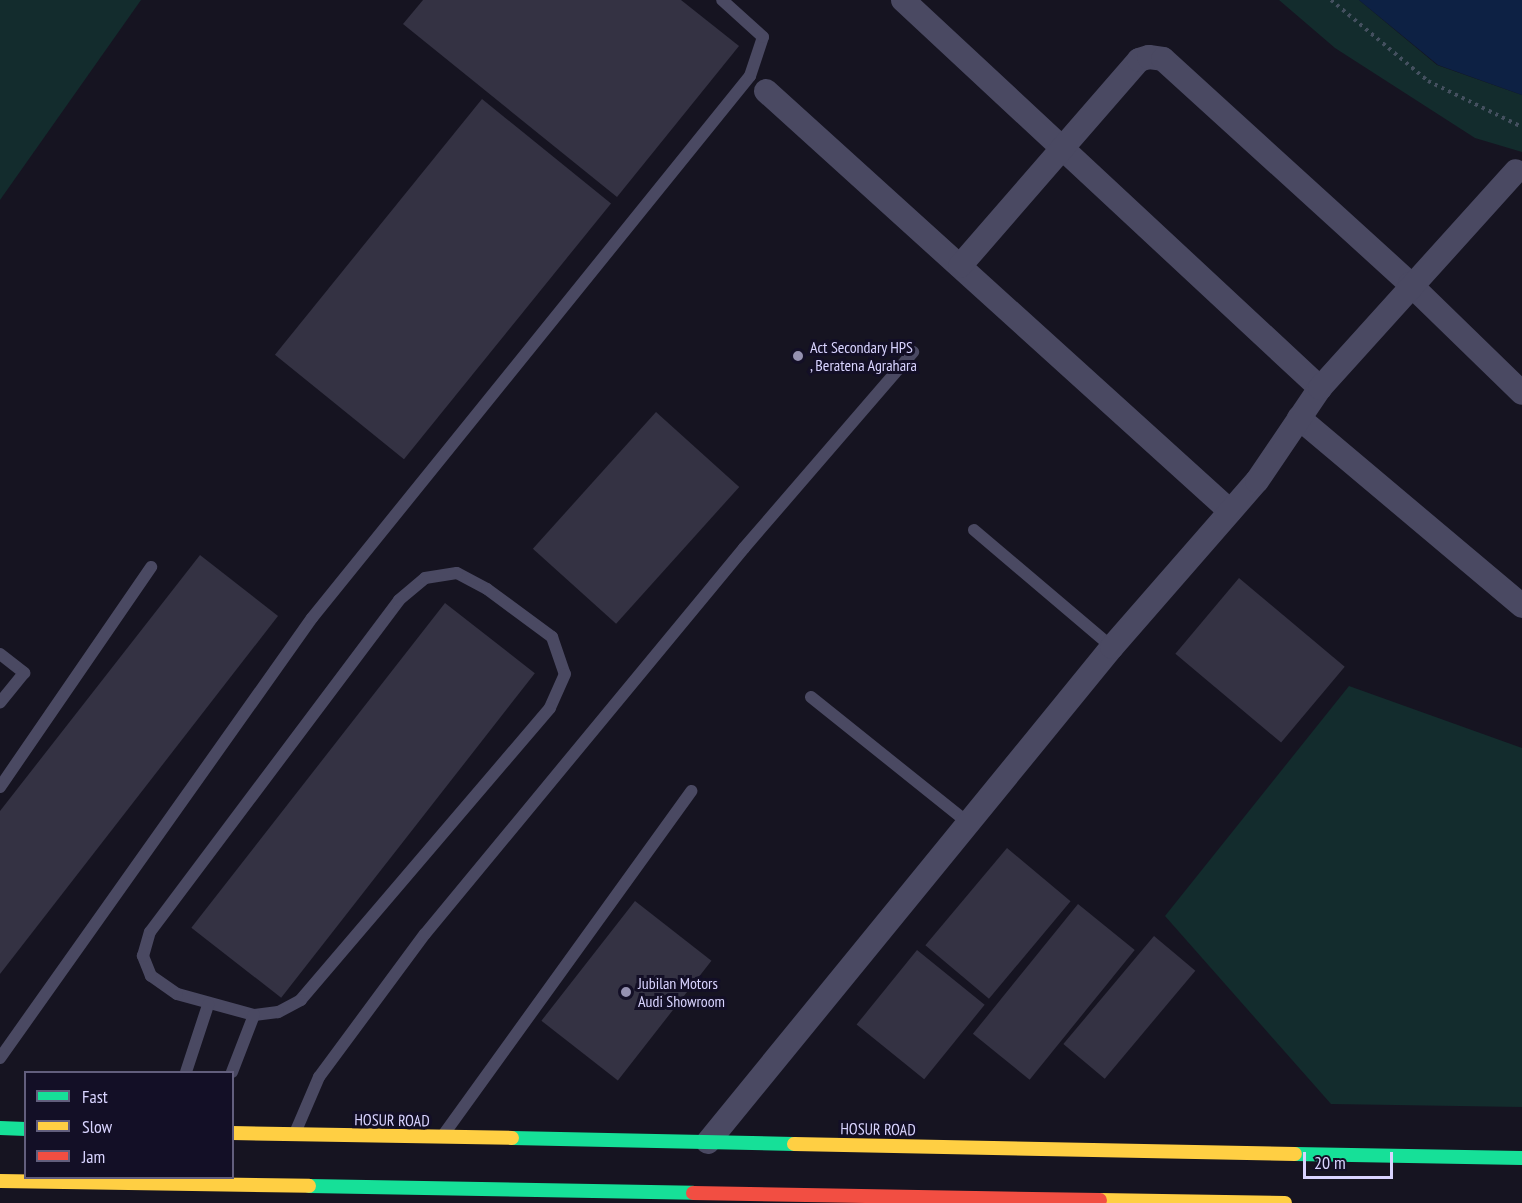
<!DOCTYPE html>
<style>
body{margin:0}
#map{position:relative;width:1522px;height:1203px;overflow:hidden;background:#161421;font-family:"PT Sans Narrow",sans-serif}
div>[style]{position:absolute}
[style*='--x']{left:calc(var(--x)*1px);top:calc(var(--y)*1px);width:calc(var(--w)*1px);rotate:calc(var(--a)*1deg)}
.green>*{inset:0;background:#132c2d}
.water>*{inset:0;background:#0d2144}
.building>*{inset:0;background:#343243;transform-origin:0 0}
.path>*{height:4px;margin-top:-2px;transform-origin:0;background:repeating-linear-gradient(90deg,#44505f 0 3px,transparent 0 7.5px)}
.lane>*{height:12px;margin:-6px;padding:0 6px;transform-origin:6px;border-radius:6px;background:#4a4962}
.street>*{height:24px;margin:-12px;padding:0 12px;transform-origin:12px;border-radius:12px;background:#4a4962}
.fast>*{height:14px;margin:-7px;padding:0 7px;transform-origin:7px;border-radius:7px;background:#16e098}
.slow>*{height:14px;margin:-7px;padding:0 7px;transform-origin:7px;border-radius:7px;background:#ffcf43}
.jam>*{height:14px;margin:-7px;padding:0 7px;transform-origin:7px;border-radius:7px;background:#f24e42}
.dots>*{width:16px;height:16px;translate:-50% -50%;box-sizing:border-box;border:3px solid #130f26;border-radius:50%}
span{translate:-50% -50%;white-space:nowrap;text-align:center;line-height:1.15;-webkit-text-stroke:6px #130f26;paint-order:stroke}
.poi-label{font-size:16px;color:#d9d4ff}
.left{translate:0 -50%;text-align:left}
.street-label{font-size:16px;color:#d9d4ff}
.legend{position:absolute;left:24px;top:1071px;width:210px;height:108px;box-sizing:border-box;background:#130f26;border:2px solid #625e7d;margin:0;padding:8px 10px;list-style:none;font-size:18px;color:#d9d4ff}
.legend li{display:flex;align-items:center;gap:12px;height:30px}
.legend b{width:30px;border:2px solid #625e7d}
.scale{position:absolute;left:1303px;top:1152px;width:90px;height:27px;box-sizing:border-box;border:3px solid #d9d4ff;border-top:0;padding-left:8px;font-size:18px;line-height:21px;white-space:nowrap;color:#d9d4ff;-webkit-text-stroke:4px #130f26;paint-order:stroke}
</style>
<div id="map">
<div class="green">
<i style="clip-path:polygon(0 0,141px 0,0 200px)"></i>
<i style="clip-path:polygon(1279px 0,1359px 0,1437px 65px,1522px 95px,1522px 152px,1475px 138px,1335px 48px)"></i>
<i style="clip-path:polygon(1349px 686px,1522px 748px,1522px 1107px,1331px 1104px,1165px 916px)"></i>
</div>
<div class="water">
<i style="clip-path:polygon(1359px 0,1522px 0,1522px 95px,1438px 65px)"></i>
</div>
<div class="building">
<i style="clip-path:polygon(423px 0,681px 0,739px 46px,617px 197px,403px 24px)"></i>
<i style="left:482px;top:99px;width:166px;height:329px;rotate:39deg"></i>
<i style="left:656px;top:412px;width:112px;height:184px;rotate:42deg"></i>
<i style="clip-path:polygon(200px 555px,278px 616px,0 974px,0 811px)"></i>
<i style="left:1239px;top:578px;width:138px;height:99px;rotate:40deg"></i>
<i style="left:445px;top:603px;width:114px;height:412px;rotate:38deg"></i>
<i style="left:1007px;top:848px;width:83px;height:127px;rotate:40deg"></i>
<i style="left:635px;top:901px;width:97px;height:152px;rotate:38deg"></i>
<i style="left:1078px;top:904px;width:73px;height:167px;rotate:39deg"></i>
<i style="left:1154px;top:936px;width:54px;height:141px;rotate:40deg"></i>
<i style="left:917px;top:950px;width:87px;height:96px;rotate:39deg"></i>
</div>
<div class="path">
<i style="--x:1331;--y:0;--w:126;--a:39.9"></i>
<i style="--x:1428;--y:81;--w:105;--a:26.1"></i>
</div>
<div class="lane">
<i style="--x:974;--y:530;--w:181;--a:40.3"></i>
<i style="--x:457;--y:573;--w:34;--a:28"></i>
<i style="--x:487;--y:589;--w:81;--a:36.4"></i>
<i style="--x:552;--y:637;--w:39;--a:71"></i>
<i style="--x:565;--y:674;--w:37;--a:114"></i>
<i style="--x:550;--y:708;--w:384;--a:130.5"></i>
<i style="--x:301;--y:1000;--w:26;--a:152"></i>
<i style="--x:278;--y:1012;--w:24;--a:173"></i>
<i style="--x:254;--y:1015;--w:80;--a:-164.7"></i>
<i style="--x:177;--y:994;--w:32;--a:-145"></i>
<i style="--x:151;--y:976;--w:22;--a:-112"></i>
<i style="--x:143;--y:956;--w:25;--a:-74"></i>
<i style="--x:150;--y:932;--w:415;--a:-53.1"></i>
<i style="--x:399;--y:600;--w:34;--a:-40"></i>
<i style="--x:425;--y:578;--w:32;--a:-9"></i>
<i style="--x:0;--y:654;--w:31;--a:38"></i>
<i style="--x:24;--y:673;--w:38;--a:129"></i>
<i style="--x:811;--y:697;--w:200;--a:38.7"></i>
<i style="--x:0;--y:787;--w:267;--a:-55.5"></i>
<i style="--x:0;--y:1058;--w:539;--a:-54.66"></i>
<i style="--x:312;--y:618;--w:697;--a:-51.06"></i>
<i style="--x:750;--y:76;--w:41;--a:-71.6"></i>
<i style="--x:763;--y:37;--w:55;--a:-137.9"></i>
<i style="--x:186;--y:1072;--w:71;--a:-71.8"></i>
<i style="--x:232;--y:1072;--w:61;--a:-68.9"></i>
<i style="--x:295;--y:1133;--w:61;--a:-66.8"></i>
<i style="--x:319;--y:1077;--w:178;--a:-53.5"></i>
<i style="--x:425;--y:934;--w:501;--a:-50.43"></i>
<i style="--x:744;--y:548;--w:259;--a:-49.2"></i>
<i style="--x:444;--y:1134;--w:423;--a:-54.2"></i>
</div>
<div class="street">
<i style="--x:903;--y:0;--w:570;--a:42.94"></i>
<i style="--x:766;--y:91;--w:626;--a:42.15"></i>
<i style="--x:960;--y:266;--w:273;--a:-49"></i>
<i style="--x:1139;--y:60;--w:10;--a:-17"></i>
<i style="--x:1149;--y:57;--w:14;--a:8"></i>
<i style="--x:1163;--y:59;--w:334;--a:42.3"></i>
<i style="--x:1410;--y:284;--w:156;--a:44.2"></i>
<i style="--x:1299;--y:418;--w:292;--a:40.1"></i>
<i style="--x:708;--y:1142;--w:639;--a:-50.78"></i>
<i style="--x:1112;--y:647;--w:220;--a:-48.9"></i>
<i style="--x:1257;--y:481;--w:112;--a:-55.9"></i>
<i style="--x:1320;--y:388;--w:292;--a:-47.9"></i>
</div>
<div class="fast">
<i style="--x:0;--y:1128;--w:26;--a:2"></i>
<i style="--x:512;--y:1138;--w:282;--a:1.2"></i>
<i style="--x:1295;--y:1154;--w:227;--a:1"></i>
<i style="--x:309;--y:1186;--w:384;--a:1"></i>
</div>
<div class="slow">
<i style="--x:232;--y:1133;--w:280;--a:1"></i>
<i style="--x:794;--y:1144;--w:501;--a:1.14"></i>
<i style="--x:0;--y:1181;--w:309;--a:0.9"></i>
<i style="--x:1100;--y:1200;--w:185;--a:0.9"></i>
</div>
<div class="jam">
<i style="--x:693;--y:1193;--w:407;--a:1"></i>
</div>
<div class="dots">
<i style="left:798px;top:356px;background:#9591b1"></i>
<i style="left:626px;top:992px;background:#9591b1"></i>
</div>
<div class="poi-label">
<span class="left" style="left:810px;top:356px">Act Secondary HPS<br>, Beratena Agrahara</span>
<span class="left" style="left:638px;top:992px">Jubilan Motors<br>Audi Showroom</span>
</div>
<div class="street-label">
<span style="left:392px;top:1120px;rotate:1deg">HOSUR ROAD</span>
<span style="left:878px;top:1129px;rotate:1deg">HOSUR ROAD</span>
</div>
<ul class="legend">
<li><b style="height:8px;background:#16e098"></b>Fast</li>
<li><b style="height:8px;background:#ffcf43"></b>Slow</li>
<li><b style="height:8px;background:#f24e42"></b>Jam</li>
</ul>
<div class="scale">20 m</div>
</div>
